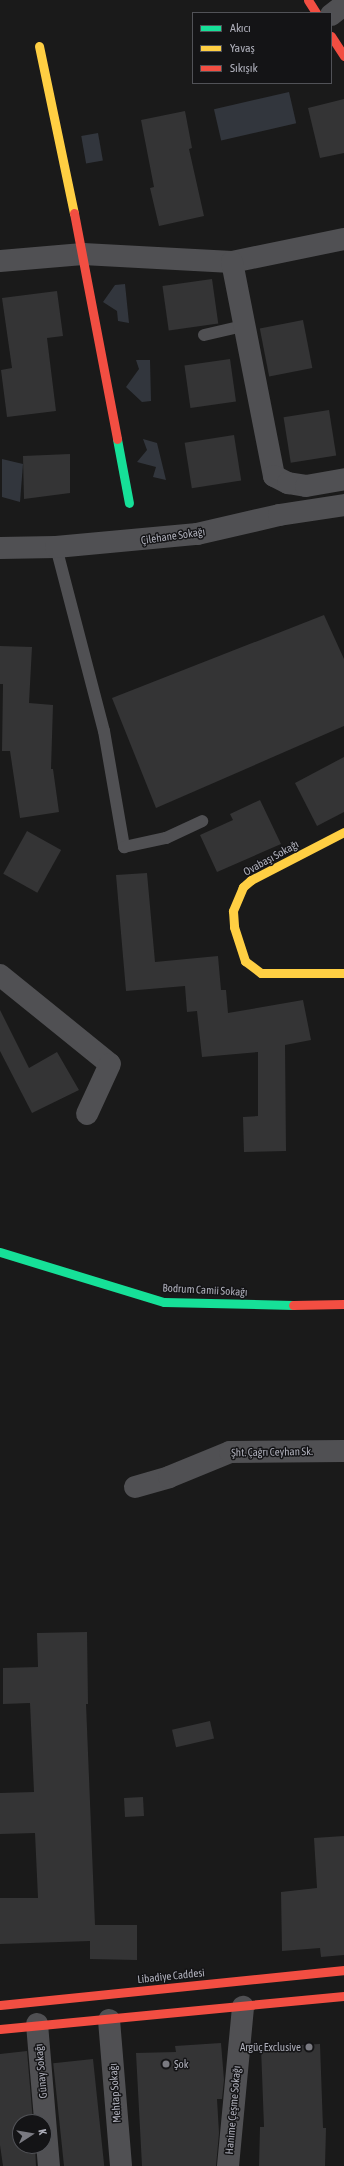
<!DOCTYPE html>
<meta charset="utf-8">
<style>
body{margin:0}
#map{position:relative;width:344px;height:2166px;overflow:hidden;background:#1a1a1a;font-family:"Asap Condensed",sans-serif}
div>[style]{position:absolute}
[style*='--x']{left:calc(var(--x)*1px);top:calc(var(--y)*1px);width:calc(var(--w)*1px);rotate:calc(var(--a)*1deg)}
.water>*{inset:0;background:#32363d;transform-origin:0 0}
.building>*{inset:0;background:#343435;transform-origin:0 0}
.lane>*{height:12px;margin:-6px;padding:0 6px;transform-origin:6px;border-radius:6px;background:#505053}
.street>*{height:22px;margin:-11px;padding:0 11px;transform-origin:11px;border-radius:11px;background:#505053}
.fast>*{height:9px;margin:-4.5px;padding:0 4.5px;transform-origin:4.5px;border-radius:4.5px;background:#16e098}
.slow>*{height:9px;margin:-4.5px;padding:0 4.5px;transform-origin:4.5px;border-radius:4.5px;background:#ffcf43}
.jam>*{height:9px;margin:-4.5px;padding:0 4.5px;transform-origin:4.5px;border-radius:4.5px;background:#f24e42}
.dots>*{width:11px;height:11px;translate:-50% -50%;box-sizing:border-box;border:2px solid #141416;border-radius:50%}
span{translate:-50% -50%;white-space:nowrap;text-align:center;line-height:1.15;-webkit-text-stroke:3px #141416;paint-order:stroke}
.street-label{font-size:11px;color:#adaeb9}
.poi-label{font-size:11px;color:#adaeb9}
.right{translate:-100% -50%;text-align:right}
.left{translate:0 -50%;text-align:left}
.legend{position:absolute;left:192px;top:12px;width:140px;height:72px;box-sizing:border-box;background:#141416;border:1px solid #515257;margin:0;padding:5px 7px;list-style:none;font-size:12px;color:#adaeb9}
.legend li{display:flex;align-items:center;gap:8px;height:20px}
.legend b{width:20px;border:1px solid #515257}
.north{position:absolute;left:12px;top:2114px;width:40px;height:40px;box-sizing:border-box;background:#141416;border:1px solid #515257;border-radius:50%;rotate:78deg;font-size:11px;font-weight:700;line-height:16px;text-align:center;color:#adaeb9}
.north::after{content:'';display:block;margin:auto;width:14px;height:18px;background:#7a7a81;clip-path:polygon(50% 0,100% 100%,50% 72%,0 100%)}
</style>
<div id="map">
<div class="water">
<i style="left:289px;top:92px;width:32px;height:77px;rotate:77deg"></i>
<i style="left:98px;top:133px;width:28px;height:17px;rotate:80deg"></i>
<i style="clip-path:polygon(125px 284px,129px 323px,118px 321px,117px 311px,103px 302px,115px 285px)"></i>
<i style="clip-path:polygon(136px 360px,150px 360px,151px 401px,142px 402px,126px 387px,139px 369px)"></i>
<i style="clip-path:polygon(143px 439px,157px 443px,166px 480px,153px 477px,156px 467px,137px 462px,147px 450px)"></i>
<i style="clip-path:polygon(2px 459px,23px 464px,20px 502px,2px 497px)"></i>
</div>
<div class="building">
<i style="clip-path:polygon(344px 99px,344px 153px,320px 158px,308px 108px)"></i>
<i style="clip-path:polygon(185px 111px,192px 148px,189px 149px,204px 216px,159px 226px,150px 188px,154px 187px,141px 120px)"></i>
<i style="left:212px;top:279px;width:45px;height:50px;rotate:82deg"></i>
<i style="clip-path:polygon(57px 291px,63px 336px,47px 338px,56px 411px,7px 417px,1px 370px,12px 368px,2px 298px)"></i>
<i style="left:303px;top:320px;width:49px;height:44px;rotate:79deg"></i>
<i style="left:230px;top:359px;width:43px;height:46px;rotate:82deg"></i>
<i style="left:329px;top:410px;width:46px;height:46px;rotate:81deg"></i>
<i style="left:234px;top:435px;width:46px;height:50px;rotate:81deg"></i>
<i style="clip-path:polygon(70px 454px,70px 493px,24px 499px,23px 456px)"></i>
<i style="clip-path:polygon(324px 615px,344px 659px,344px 726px,156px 808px,112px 698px)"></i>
<i style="clip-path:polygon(0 646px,32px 647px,29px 703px,53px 705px,51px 769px,53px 769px,59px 812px,20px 818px,10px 751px,2px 751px,3px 684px,0 684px)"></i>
<i style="clip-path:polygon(344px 757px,344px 812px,317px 826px,295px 783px)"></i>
<i style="clip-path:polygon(260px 800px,281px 844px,217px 872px,200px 835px,233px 820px,230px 814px)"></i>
<i style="left:27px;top:831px;width:39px;height:49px;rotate:29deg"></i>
<i style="clip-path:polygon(147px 873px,155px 962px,218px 956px,221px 990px,226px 990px,228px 1013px,303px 1000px,311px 1040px,285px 1045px,286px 1151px,244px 1152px,243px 1117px,258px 1116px,258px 1052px,202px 1057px,197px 1011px,187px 1012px,185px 986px,126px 991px,116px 875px)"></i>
<i style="clip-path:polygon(0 1010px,29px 1068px,57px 1052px,79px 1090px,32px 1113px,0 1051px)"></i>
<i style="clip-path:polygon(87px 1632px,88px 1704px,86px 1704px,95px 1925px,137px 1925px,137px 1960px,90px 1959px,90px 1941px,0 1944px,0 1898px,38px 1898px,35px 1833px,0 1834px,0 1793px,34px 1792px,30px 1703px,3px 1704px,3px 1668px,38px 1667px,37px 1633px)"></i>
<i style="left:210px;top:1721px;width:18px;height:39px;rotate:77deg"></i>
<i style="left:143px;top:1797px;width:19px;height:19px;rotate:87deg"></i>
<i style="clip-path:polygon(344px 1836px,344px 1955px,321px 1957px,320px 1948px,282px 1951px,281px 1892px,317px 1888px,314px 1838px)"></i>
<i style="clip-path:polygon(221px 2043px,224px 2080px,222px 2099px,217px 2099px,219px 2133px,216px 2166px,142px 2166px,136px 2053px,176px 2052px,175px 2046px)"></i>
<i style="clip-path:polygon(320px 2044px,323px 2128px,326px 2128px,325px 2166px,259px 2166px,260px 2127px,264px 2127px,261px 2047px)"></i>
<i style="clip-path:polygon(27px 2051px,33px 2122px,20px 2122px,20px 2146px,35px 2146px,36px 2166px,3px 2166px,0 2145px,0 2054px)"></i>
<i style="left:93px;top:2059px;width:108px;height:40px;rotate:84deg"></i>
</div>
<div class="lane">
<i style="--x:204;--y:335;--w:40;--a:-13"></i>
<i style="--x:56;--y:547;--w:190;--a:75.4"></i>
<i style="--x:104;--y:731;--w:118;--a:80.2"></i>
<i style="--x:124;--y:847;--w:43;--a:-12.1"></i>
<i style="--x:166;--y:838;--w:40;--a:-25"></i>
</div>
<div class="street">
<i style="--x:331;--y:15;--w:16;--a:-38"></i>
<i style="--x:0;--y:261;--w:83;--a:-4.8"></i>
<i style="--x:83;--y:254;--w:149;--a:3.1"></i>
<i style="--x:232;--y:262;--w:114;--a:-11.6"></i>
<i style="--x:232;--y:262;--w:218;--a:78.9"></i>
<i style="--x:274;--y:476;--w:16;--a:27"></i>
<i style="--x:288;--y:483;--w:18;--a:9"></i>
<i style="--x:306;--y:486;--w:39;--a:-10"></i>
<i style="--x:0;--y:548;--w:56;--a:-1"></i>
<i style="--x:56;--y:547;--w:142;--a:-5.3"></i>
<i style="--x:197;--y:534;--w:84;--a:-13"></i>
<i style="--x:279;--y:515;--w:66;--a:-8.7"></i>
<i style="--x:0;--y:975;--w:141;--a:39"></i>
<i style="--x:110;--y:1064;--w:55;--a:114.7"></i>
<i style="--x:135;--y:1487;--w:35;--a:-16"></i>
<i style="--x:169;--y:1477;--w:66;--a:-22.3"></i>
<i style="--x:230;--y:1452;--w:114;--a:-0.5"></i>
<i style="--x:109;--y:2020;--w:146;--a:85.3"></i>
<i style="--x:37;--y:2024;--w:143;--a:85.2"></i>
<i style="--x:228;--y:2166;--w:160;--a:-84.6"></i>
</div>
<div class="fast">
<i style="--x:117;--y:439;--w:65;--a:79.4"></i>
<i style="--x:0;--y:1252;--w:171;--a:17"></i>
<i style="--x:164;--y:1302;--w:129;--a:1.3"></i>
</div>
<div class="slow">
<i style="--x:39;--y:46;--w:171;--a:78.2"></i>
<i style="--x:344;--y:832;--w:105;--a:152.7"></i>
<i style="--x:251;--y:880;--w:11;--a:139"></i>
<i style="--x:243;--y:887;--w:26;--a:113"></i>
<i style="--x:233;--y:911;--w:16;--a:86"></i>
<i style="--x:234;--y:927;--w:36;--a:72"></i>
<i style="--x:245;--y:961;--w:20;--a:37"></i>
<i style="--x:261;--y:973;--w:83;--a:0"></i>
</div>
<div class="jam">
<i style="--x:308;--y:0;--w:15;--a:58"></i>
<i style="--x:331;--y:36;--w:24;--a:57"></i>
<i style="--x:74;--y:213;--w:230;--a:79.2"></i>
<i style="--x:293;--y:1305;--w:51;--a:-1.1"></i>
<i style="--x:0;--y:2005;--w:346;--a:-5.8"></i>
<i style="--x:0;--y:2029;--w:346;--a:-5.5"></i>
</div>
<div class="dots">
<i style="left:309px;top:2047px;background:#7a7a81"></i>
<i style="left:166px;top:2064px;background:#7a7a81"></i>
</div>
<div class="street-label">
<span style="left:173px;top:536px;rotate:-8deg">Çilehane Sokağı</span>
<span style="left:271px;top:858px;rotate:-29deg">Ovabaşı Sokağı</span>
<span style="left:205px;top:1290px;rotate:3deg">Bodrum Camii Sokağı</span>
<span style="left:272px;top:1452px;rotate:-1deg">Şht. Çağrı Ceyhan Sk.</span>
<span style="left:171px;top:1976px;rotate:-6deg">Libadiye Caddesi</span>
<span style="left:41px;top:2071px;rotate:-95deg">Günay Sokağı</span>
<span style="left:115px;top:2093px;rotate:-94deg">Mehtap Sokağı</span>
<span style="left:233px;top:2110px;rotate:-85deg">Hanime Çeşme Sokağı</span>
</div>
<div class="poi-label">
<span class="right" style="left:301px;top:2047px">Argüç Exclusive</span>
<span class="left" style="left:174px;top:2064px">Şok</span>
</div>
<ul class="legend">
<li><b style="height:5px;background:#16e098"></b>Akıcı</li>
<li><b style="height:5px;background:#ffcf43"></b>Yavaş</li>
<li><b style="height:5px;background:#f24e42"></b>Sıkışık</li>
</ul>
<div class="north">K</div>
</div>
